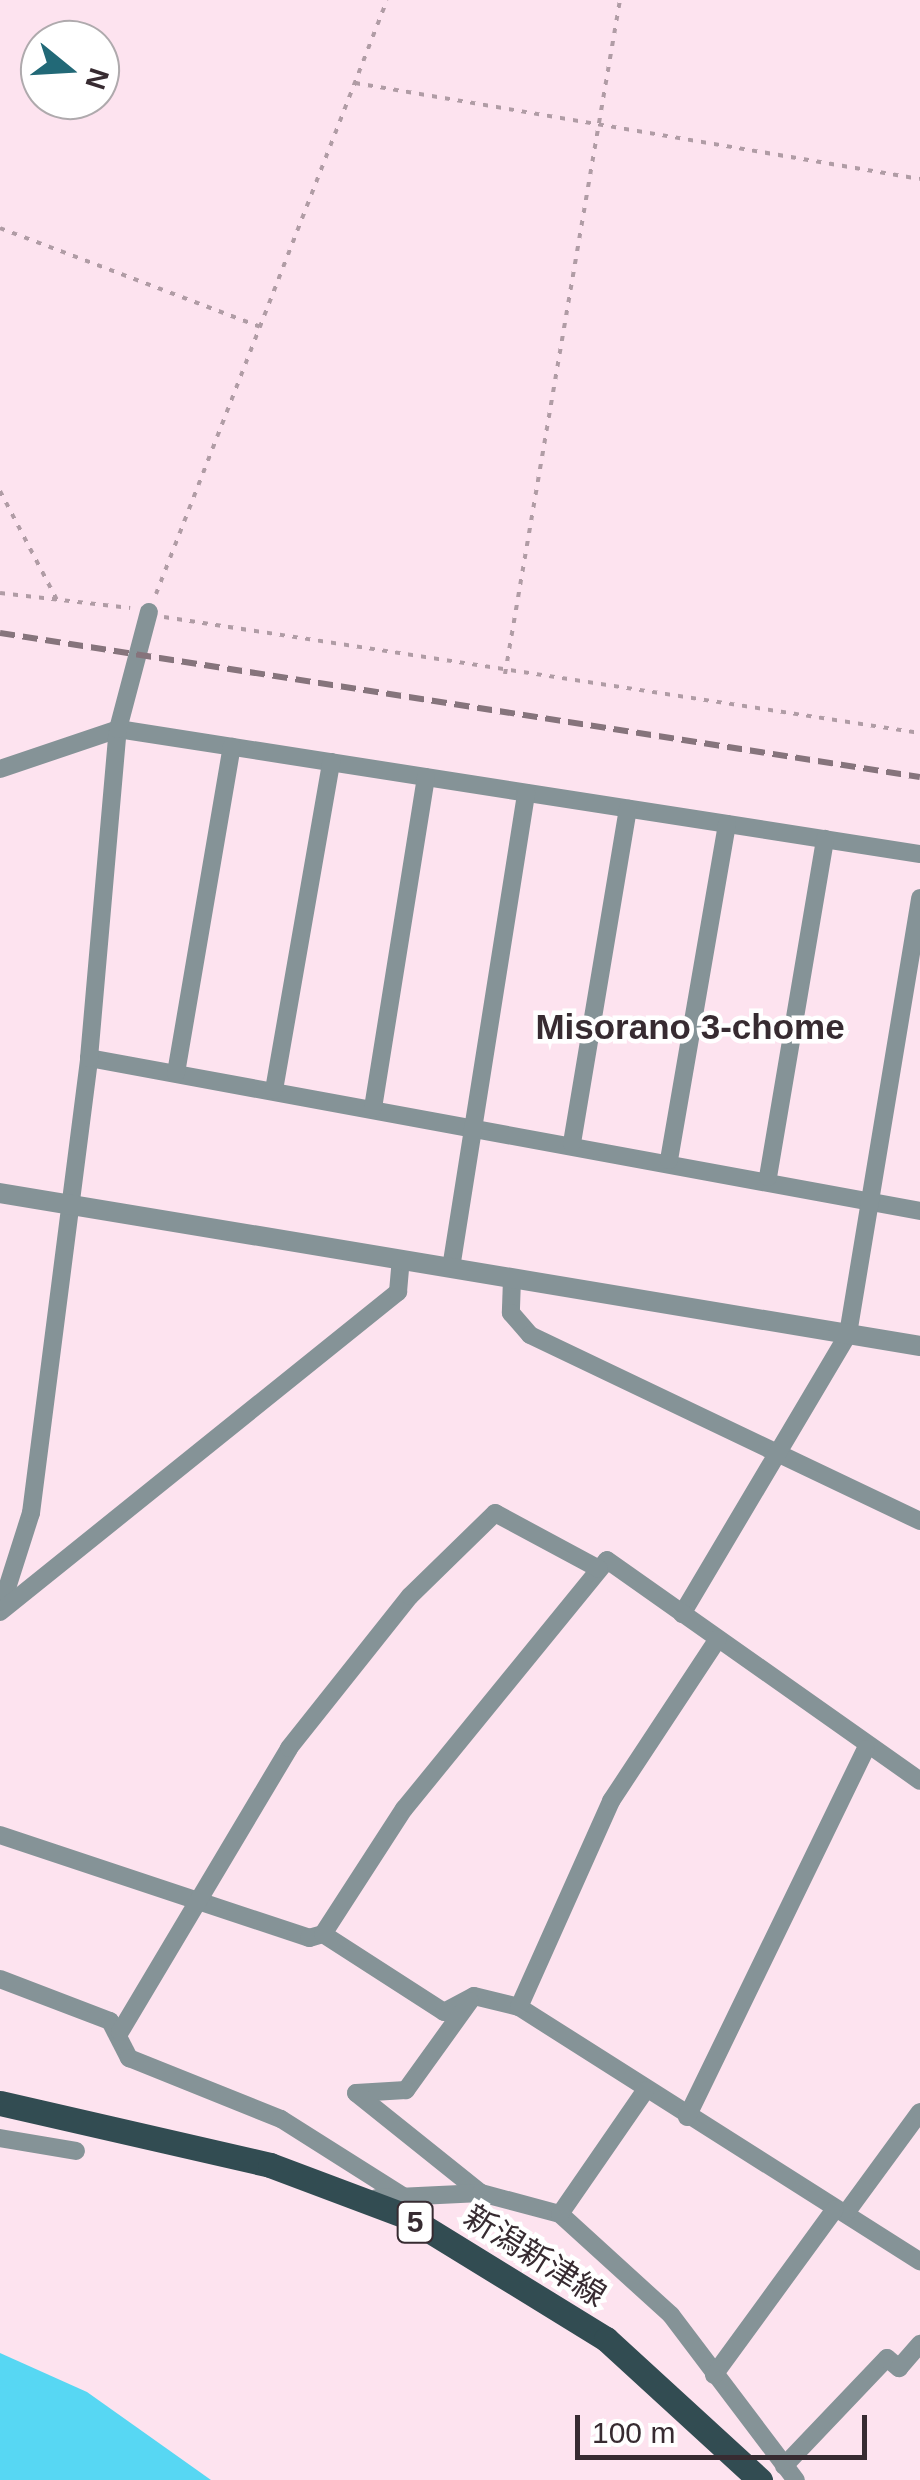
<!DOCTYPE html>
<meta charset="utf-8">
<style>
body{margin:0}
#map{position:relative;width:920px;height:2480px;overflow:hidden;background:#fde3ef;font-family:Arial,"Noto Sans JP",sans-serif}
div>[style]{position:absolute}
[style*='--x']{left:calc(var(--x)*1px);top:calc(var(--y)*1px);width:calc(var(--w)*1px);rotate:calc(var(--a)*1deg)}
.water>*{inset:0;background:#57d7f3}
.path>*{height:4px;margin-top:-2px;transform-origin:0;background:repeating-linear-gradient(90deg,#b09ca5 0 5px,transparent 0 13px)}
.minor>*{height:18px;margin:-9px;padding:0 9px;transform-origin:9px;border-radius:9px;background:#859397}
.tertiary>*{height:20px;margin:-10px;padding:0 10px;transform-origin:10px;border-radius:10px;background:#859397}
.primary>*{height:25px;margin:-12.5px;padding:0 12.5px;transform-origin:12.5px;border-radius:12.5px;background:#324c52}
.rail>*{height:6px;margin-top:-3px;transform-origin:0;background:repeating-linear-gradient(90deg,#86747c 0 15px,transparent 0 23px)}
span{translate:-50% -50%;white-space:nowrap;text-align:center;line-height:1.15;-webkit-text-stroke:9px #fff;paint-order:stroke}
.shield-label span{padding:2px 8px;background:#fff;border:2px solid;border-radius:8px;-webkit-text-stroke-width:0}
.shield-label{font-size:30px;color:#372b31;font-weight:700}
.street-label{font-size:32px;color:#372b31}
.neighbourhood-label{font-size:35px;color:#372b31;font-weight:700}
.north{position:absolute;left:20px;top:20px;width:100px;height:100px;box-sizing:border-box;background:#fff;border:2px solid #afaaad;border-radius:50%;rotate:108deg;font-size:28px;font-weight:700;line-height:40px;text-align:center;color:#372b31}
.north::after{content:'';display:block;margin:auto;width:35px;height:45px;background:#226977;clip-path:polygon(50% 0,100% 100%,50% 72%,0 100%)}
.scale{position:absolute;left:575px;top:2415px;width:292px;height:45px;box-sizing:border-box;border:5px solid #372b31;border-top:0;padding-left:12px;font-size:30px;line-height:35px;white-space:nowrap;color:#372b31;-webkit-text-stroke:8px #fff;paint-order:stroke}
</style>
<div id="map">
<div class="water">
<i style="clip-path:polygon(0 2353px,87px 2392px,211px 2480px,0 2480px)"></i>
</div>
<div class="path">
<i style="--x:355;--y:83;--w:573;--a:9.64"></i>
<i style="--x:0;--y:228;--w:278;--a:20.8"></i>
<i style="--x:0;--y:491;--w:123;--a:62.4"></i>
<i style="--x:0;--y:593;--w:131;--a:6.6"></i>
<i style="--x:156;--y:594;--w:637;--a:-68.75"></i>
<i style="--x:164;--y:617;--w:765;--a:8.72"></i>
<i style="--x:505;--y:674;--w:684;--a:-80.32"></i>
</div>
<div class="minor">
<i style="--x:0;--y:769;--w:125;--a:-18.7"></i>
<i style="--x:118;--y:729;--w:812;--a:8.86"></i>
<i style="--x:89;--y:1058;--w:845;--a:10.43"></i>
<i style="--x:176;--y:1073;--w:331;--a:-80.3"></i>
<i style="--x:274;--y:1090;--w:333;--a:-80.1"></i>
<i style="--x:373;--y:1108;--w:335;--a:-80.9"></i>
<i style="--x:572;--y:1143;--w:339;--a:-80.5"></i>
<i style="--x:669;--y:1160;--w:341;--a:-80.2"></i>
<i style="--x:768;--y:1177;--w:343;--a:-80.4"></i>
<i style="--x:451;--y:1268;--w:481;--a:-81"></i>
<i style="--x:512;--y:1279;--w:34;--a:92"></i>
<i style="--x:511;--y:1313;--w:29;--a:49"></i>
<i style="--x:530;--y:1335;--w:432;--a:25.5"></i>
<i style="--x:0;--y:1610;--w:102;--a:-72.3"></i>
<i style="--x:31;--y:1513;--w:459;--a:-82.7"></i>
<i style="--x:89;--y:1058;--w:330;--a:-85"></i>
<i style="--x:118;--y:729;--w:121;--a:-75.2"></i>
<i style="--x:0;--y:1612;--w:511;--a:-38.8"></i>
<i style="--x:398;--y:1292;--w:32;--a:-85"></i>
<i style="--x:682;--y:1614;--w:326;--a:-59.3"></i>
<i style="--x:848;--y:1334;--w:442;--a:-80.6"></i>
<i style="--x:0;--y:1835;--w:326;--a:18.4"></i>
<i style="--x:309;--y:1938;--w:15;--a:-16"></i>
<i style="--x:323;--y:1934;--w:144;--a:32.8"></i>
<i style="--x:444;--y:2012;--w:34;--a:-28"></i>
<i style="--x:474;--y:1996;--w:46;--a:13.7"></i>
<i style="--x:519;--y:2007;--w:475;--a:32.4"></i>
<i style="--x:323;--y:1934;--w:149;--a:-57.1"></i>
<i style="--x:404;--y:1809;--w:321;--a:-50.8"></i>
<i style="--x:607;--y:1560;--w:383;--a:35.2"></i>
<i style="--x:0;--y:1979;--w:118;--a:20.9"></i>
<i style="--x:110;--y:2021;--w:42;--a:62.8"></i>
<i style="--x:129;--y:2058;--w:164;--a:21.9"></i>
<i style="--x:281;--y:2119;--w:148;--a:32.3"></i>
<i style="--x:470;--y:2001;--w:110;--a:125.7"></i>
<i style="--x:406;--y:2090;--w:50;--a:176.6"></i>
<i style="--x:356;--y:2093;--w:160;--a:38.7"></i>
<i style="--x:519;--y:2007;--w:226;--a:-65.9"></i>
<i style="--x:611;--y:1801;--w:194;--a:-56.6"></i>
<i style="--x:120;--y:2032;--w:330;--a:-59.2"></i>
<i style="--x:289;--y:1748;--w:194;--a:-51.5"></i>
<i style="--x:410;--y:1596;--w:119;--a:-44.3"></i>
<i style="--x:495;--y:1513;--w:118;--a:28.3"></i>
<i style="--x:687;--y:2117;--w:409;--a:-64.1"></i>
<i style="--x:0;--y:2138;--w:77;--a:9.7"></i>
<i style="--x:377;--y:2198;--w:104;--a:-2.8"></i>
<i style="--x:481;--y:2193;--w:82;--a:14.9"></i>
<i style="--x:560;--y:2214;--w:150;--a:42.3"></i>
<i style="--x:671;--y:2315;--w:207;--a:52.9"></i>
<i style="--x:846;--y:2213;--w:125;--a:-53.8"></i>
<i style="--x:560;--y:2214;--w:150;--a:-55.4"></i>
<i style="--x:714;--y:2375;--w:205;--a:-53.9"></i>
<i style="--x:784;--y:2466;--w:149;--a:-46.4"></i>
<i style="--x:887;--y:2358;--w:16;--a:40"></i>
<i style="--x:899;--y:2368;--w:32;--a:-49"></i>
</div>
<div class="tertiary">
<i style="--x:0;--y:1193;--w:933;--a:9.44"></i>
</div>
<div class="primary">
<i style="--x:0;--y:2103;--w:277;--a:12.9"></i>
<i style="--x:270;--y:2165;--w:145;--a:20.6"></i>
<i style="--x:406;--y:2216;--w:235;--a:31.6"></i>
<i style="--x:606;--y:2339;--w:209;--a:42.5"></i>
</div>
<div class="rail">
<i style="--x:0;--y:633;--w:931;--a:8.9"></i>
</div>
<div class="shield-label">
<span style="left:415px;top:2222px">5</span>
</div>
<div class="street-label">
<span style="left:535px;top:2256px;rotate:32deg">新潟新津線</span>
</div>
<div class="neighbourhood-label">
<span style="left:690px;top:1027px">Misorano 3-chome</span>
</div>
<div class="north">N</div>
<div class="scale">100 m</div>
</div>
